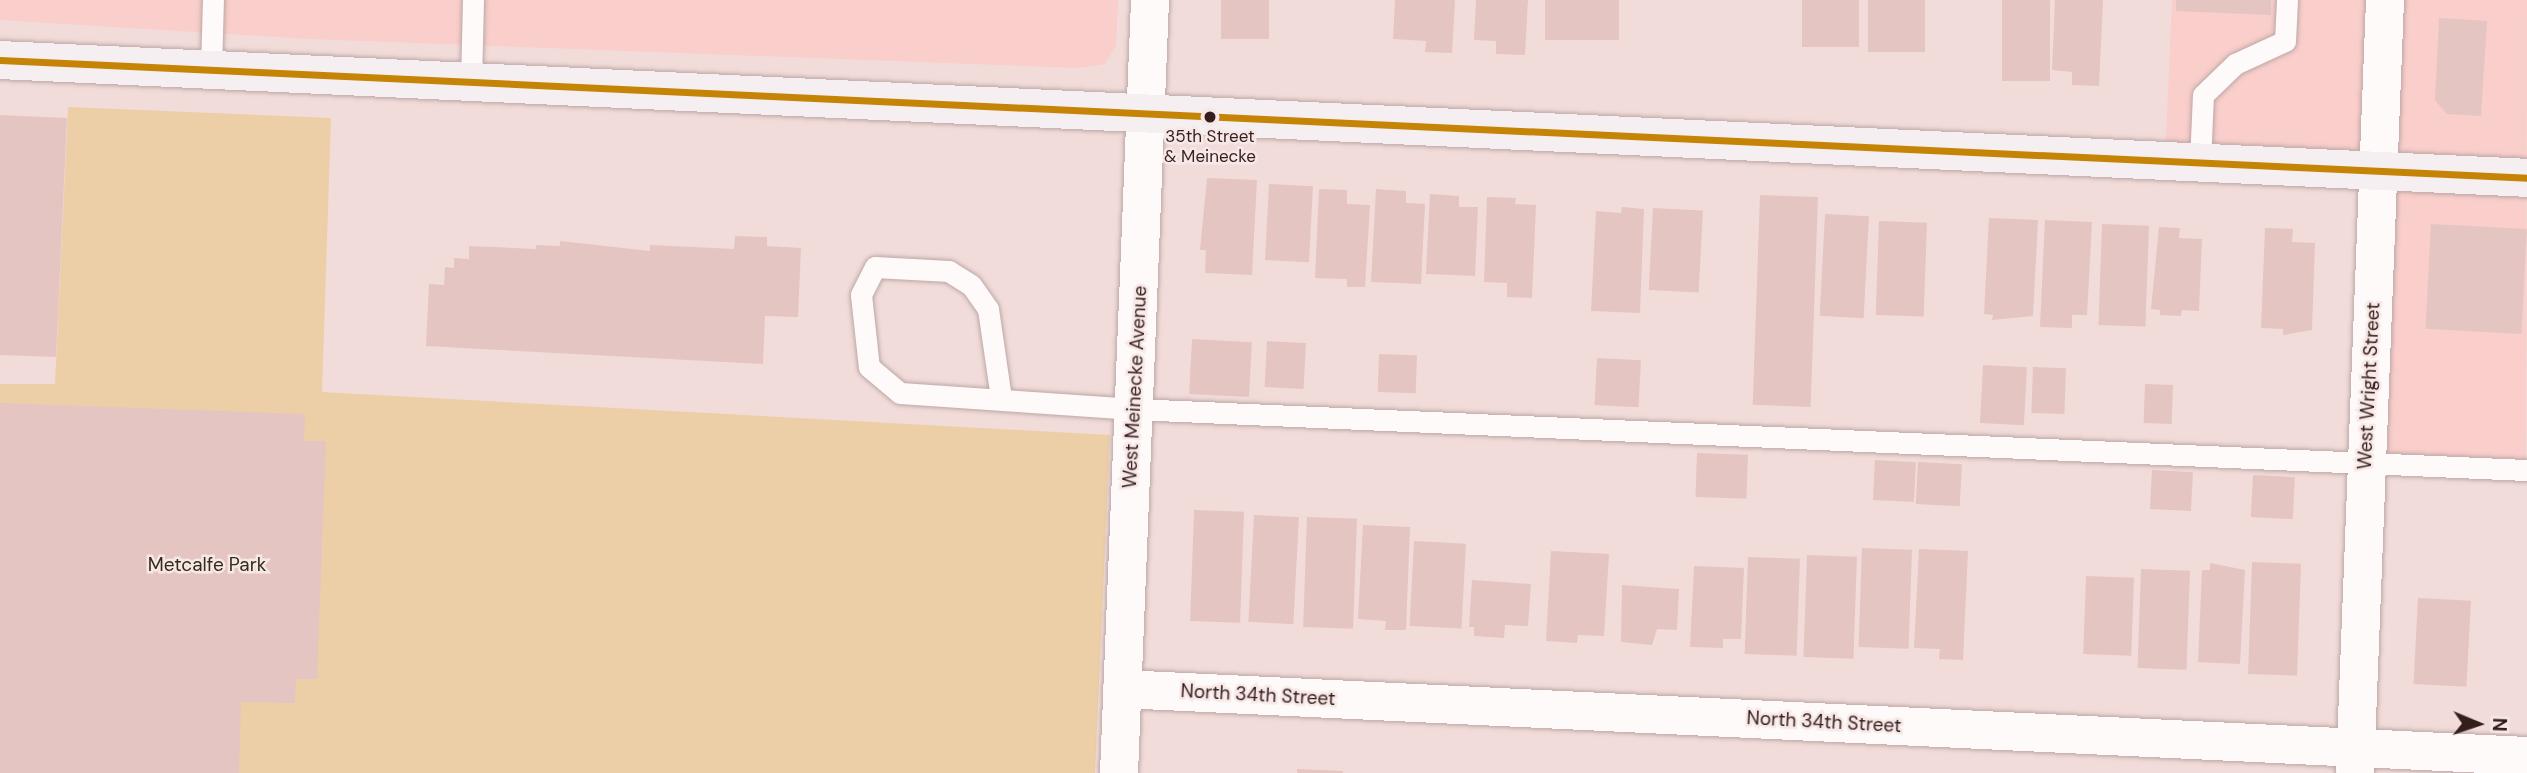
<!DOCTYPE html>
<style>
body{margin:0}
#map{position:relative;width:2527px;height:773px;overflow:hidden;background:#f2dcda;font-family:"DM Sans",sans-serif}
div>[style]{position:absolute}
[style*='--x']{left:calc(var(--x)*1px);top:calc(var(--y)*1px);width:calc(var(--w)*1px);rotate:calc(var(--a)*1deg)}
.built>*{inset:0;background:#f9cecb}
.green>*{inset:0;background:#eccfa7}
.building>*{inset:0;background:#e4c5c2;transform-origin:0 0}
.roads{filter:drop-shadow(0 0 2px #bda7a5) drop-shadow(0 0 2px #bda7a5)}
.service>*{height:21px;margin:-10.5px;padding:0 10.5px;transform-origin:10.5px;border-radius:10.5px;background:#fdfaf9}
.minor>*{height:38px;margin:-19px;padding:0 19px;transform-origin:19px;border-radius:19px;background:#fdfaf9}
.secondary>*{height:38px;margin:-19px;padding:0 19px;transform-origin:19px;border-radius:19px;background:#f5eff2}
.bus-1>*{height:7px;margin:-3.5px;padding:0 3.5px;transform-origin:3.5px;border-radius:3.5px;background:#c68407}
.dots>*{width:19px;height:19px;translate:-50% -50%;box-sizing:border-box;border:4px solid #f6e8e7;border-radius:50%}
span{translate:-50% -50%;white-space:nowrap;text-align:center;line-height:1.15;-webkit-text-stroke:5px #f6e8e7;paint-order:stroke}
.bus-label{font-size:17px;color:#351d1c}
.street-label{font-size:19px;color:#351d1c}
.park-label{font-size:19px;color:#332a18}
.north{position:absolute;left:2443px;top:689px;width:70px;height:70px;-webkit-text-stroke:5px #f6e8e7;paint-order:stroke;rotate:92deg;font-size:19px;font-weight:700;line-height:28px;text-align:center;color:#351d1c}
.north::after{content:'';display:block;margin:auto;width:24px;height:32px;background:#351d1c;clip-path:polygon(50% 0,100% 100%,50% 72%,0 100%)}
</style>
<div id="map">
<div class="built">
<i style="clip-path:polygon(0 0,1118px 0,1116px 46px,1105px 64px,1078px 68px,310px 39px,0 20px)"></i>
<i style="clip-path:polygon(2172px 0,2527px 0,2526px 470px,2365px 463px,2379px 171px,2165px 162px)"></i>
</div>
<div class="green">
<i style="clip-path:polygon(68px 107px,331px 118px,322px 392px,1110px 435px,1095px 773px,0 773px,0 384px,55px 384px)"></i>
</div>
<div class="building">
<i style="left:1221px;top:0;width:48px;height:39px"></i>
<i style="clip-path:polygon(1395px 0,1455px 0,1452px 53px,1425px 52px,1426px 41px,1393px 39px)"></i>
<i style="clip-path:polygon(1476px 0,1528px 0,1525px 55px,1496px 54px,1496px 41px,1474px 40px)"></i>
<i style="left:1545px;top:0;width:74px;height:40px"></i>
<i style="left:1802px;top:0;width:57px;height:47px"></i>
<i style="left:1868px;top:0;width:57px;height:52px"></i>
<i style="left:2002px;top:0;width:48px;height:81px"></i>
<i style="clip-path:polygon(2055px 0,2103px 0,2099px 86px,2072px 85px,2072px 72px,2052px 70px)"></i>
<i style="clip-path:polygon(2176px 0,2271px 0,2271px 15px,2176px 11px)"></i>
<i style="clip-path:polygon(2439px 18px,2487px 21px,2481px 116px,2447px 114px,2435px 100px)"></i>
<i style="clip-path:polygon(0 115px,67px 118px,56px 357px,0 355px)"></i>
<i style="clip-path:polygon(1207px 178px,1257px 180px,1252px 275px,1205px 273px,1206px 250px,1200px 250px)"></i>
<i style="left:1269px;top:184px;width:44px;height:76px;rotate:3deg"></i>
<i style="clip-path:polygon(1319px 189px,1347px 190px,1347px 204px,1370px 205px,1365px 287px,1347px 287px,1347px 279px,1315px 278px)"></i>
<i style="clip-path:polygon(1376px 189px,1406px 191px,1406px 203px,1425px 204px,1421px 284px,1371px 282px)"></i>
<i style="clip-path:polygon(1430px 194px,1459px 196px,1459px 207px,1478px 207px,1475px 276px,1426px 274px)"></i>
<i style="left:1760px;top:195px;width:58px;height:210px;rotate:2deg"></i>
<i style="clip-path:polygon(1487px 197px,1516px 198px,1515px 204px,1536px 205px,1532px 298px,1507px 297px,1507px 283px,1484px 282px)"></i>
<i style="clip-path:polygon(1622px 207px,1644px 209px,1640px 313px,1591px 311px,1596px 211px,1621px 213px)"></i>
<i style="left:1653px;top:208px;width:50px;height:82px;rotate:3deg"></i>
<i style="left:1825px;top:214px;width:44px;height:102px;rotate:3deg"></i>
<i style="clip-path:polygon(1989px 218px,2038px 220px,2033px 316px,1992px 320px,1993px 315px,1984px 314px)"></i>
<i style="clip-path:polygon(2045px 220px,2092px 222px,2087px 315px,2072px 315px,2072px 328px,2040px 327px)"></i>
<i style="left:1879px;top:221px;width:48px;height:94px;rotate:2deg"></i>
<i style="left:2102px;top:224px;width:47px;height:101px;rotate:2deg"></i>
<i style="left:2431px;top:224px;width:96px;height:105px;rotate:3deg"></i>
<i style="clip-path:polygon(2159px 227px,2180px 228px,2179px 238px,2202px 239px,2199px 311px,2182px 310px,2181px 316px,2160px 315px,2160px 310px,2151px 309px)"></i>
<i style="clip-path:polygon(2265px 228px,2293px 229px,2292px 242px,2315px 243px,2312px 330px,2283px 335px,2283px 329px,2261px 328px)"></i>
<i style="clip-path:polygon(735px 236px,767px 237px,767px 246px,801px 248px,798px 317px,765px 316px,763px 364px,426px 346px,429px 284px,444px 285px,445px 267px,454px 268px,454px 258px,469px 259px,469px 246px,536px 249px,536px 245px,560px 246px,560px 241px,650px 251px,650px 245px,734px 249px)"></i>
<i style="left:1192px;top:339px;width:60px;height:55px;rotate:3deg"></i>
<i style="left:1267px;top:341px;width:39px;height:46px;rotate:3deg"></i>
<i style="left:1379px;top:354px;width:38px;height:38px;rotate:2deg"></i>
<i style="left:1597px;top:358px;width:44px;height:47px;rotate:3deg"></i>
<i style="left:1983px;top:365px;width:44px;height:58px;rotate:3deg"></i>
<i style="left:2033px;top:367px;width:33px;height:46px;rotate:2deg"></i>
<i style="left:2145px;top:384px;width:28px;height:39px;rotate:2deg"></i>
<i style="clip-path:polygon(0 403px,305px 414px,304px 441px,326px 441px,317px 679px,296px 679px,295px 703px,241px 702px,239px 773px,0 773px)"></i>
<i style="left:1697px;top:453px;width:51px;height:44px;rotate:2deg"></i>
<i style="left:1875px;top:460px;width:41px;height:40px;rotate:3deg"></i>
<i style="left:1918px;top:462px;width:44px;height:42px;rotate:3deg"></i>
<i style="left:2152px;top:470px;width:41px;height:39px;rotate:3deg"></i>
<i style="left:2253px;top:475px;width:42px;height:42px;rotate:3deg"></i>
<i style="left:1194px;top:510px;width:50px;height:111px;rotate:2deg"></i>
<i style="left:1254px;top:515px;width:45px;height:107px;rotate:3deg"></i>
<i style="left:1307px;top:517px;width:50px;height:110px;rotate:2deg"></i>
<i style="clip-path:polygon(1363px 525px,1410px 527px,1406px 630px,1385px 630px,1386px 621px,1358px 619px)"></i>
<i style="left:1414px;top:541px;width:52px;height:85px;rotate:3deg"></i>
<i style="left:1862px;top:548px;width:50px;height:99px;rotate:2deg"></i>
<i style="clip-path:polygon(1919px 549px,1968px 551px,1963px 660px,1939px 659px,1940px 649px,1914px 648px)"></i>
<i style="clip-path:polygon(1551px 551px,1609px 554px,1604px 636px,1578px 635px,1577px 643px,1546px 641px)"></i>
<i style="left:1807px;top:555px;width:50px;height:102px;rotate:2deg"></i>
<i style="left:1748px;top:557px;width:52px;height:97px;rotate:2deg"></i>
<i style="left:2252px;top:562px;width:49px;height:112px;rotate:2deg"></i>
<i style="clip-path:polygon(2210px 563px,2245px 570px,2240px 664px,2198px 662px,2202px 570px,2210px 570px)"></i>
<i style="clip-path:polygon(1694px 566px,1744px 568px,1741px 639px,1723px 639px,1723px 648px,1690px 647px)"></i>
<i style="left:2141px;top:569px;width:49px;height:99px;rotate:2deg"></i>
<i style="left:2086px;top:576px;width:48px;height:78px;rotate:2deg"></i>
<i style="clip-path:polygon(1472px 580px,1531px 584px,1528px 626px,1505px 625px,1504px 638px,1474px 636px,1474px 627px,1469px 627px)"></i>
<i style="clip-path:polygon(1622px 585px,1679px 589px,1677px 630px,1657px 629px,1652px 645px,1621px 642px)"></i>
<i style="left:2418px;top:598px;width:53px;height:86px;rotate:3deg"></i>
<i style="clip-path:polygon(1297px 769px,1343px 771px,1343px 773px,1297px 773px)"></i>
</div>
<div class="roads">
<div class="service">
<i style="--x:211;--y:70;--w:70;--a:-88.4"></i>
<i style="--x:471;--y:82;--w:82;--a:-88.6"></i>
<i style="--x:2200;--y:163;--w:68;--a:-87.5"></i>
<i style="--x:2203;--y:95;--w:45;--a:-44.1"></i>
<i style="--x:2235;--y:64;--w:55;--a:-24.7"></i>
<i style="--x:2285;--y:41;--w:41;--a:-87.2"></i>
<i style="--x:1001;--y:398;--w:90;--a:-98.3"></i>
<i style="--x:988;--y:309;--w:29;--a:-125"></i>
<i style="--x:971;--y:285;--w:26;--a:-148"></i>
<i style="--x:949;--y:271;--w:74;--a:-176.9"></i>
<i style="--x:875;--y:267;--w:31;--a:117"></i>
<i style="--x:861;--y:295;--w:72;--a:83.7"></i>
<i style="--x:869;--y:367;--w:40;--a:40"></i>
<i style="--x:900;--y:393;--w:235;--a:3.9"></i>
<i style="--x:1134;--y:409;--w:1394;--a:2.51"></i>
</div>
<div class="minor">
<i style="--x:1122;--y:689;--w:1407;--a:2.73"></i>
<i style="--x:2355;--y:771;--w:772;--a:-87.77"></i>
<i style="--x:1119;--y:773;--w:774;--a:-87.7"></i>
</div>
<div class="secondary">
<i style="--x:0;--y:60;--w:2530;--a:2.67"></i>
</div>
</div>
<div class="bus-1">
<i style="--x:0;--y:60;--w:2530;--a:2.67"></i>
</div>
<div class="dots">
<i style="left:1210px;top:117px;background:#351d1c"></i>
</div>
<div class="bus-label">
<span style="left:1210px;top:147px">35th Street<br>&amp; Meinecke</span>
</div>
<div class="street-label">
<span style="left:2369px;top:386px;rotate:-87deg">West Wright Street</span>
<span style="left:1135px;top:387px;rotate:-87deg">West Meinecke Avenue</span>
<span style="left:1258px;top:695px;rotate:3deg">North 34th Street</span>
<span style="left:1824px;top:722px;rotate:3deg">North 34th Street</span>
</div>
<div class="park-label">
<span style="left:207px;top:565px">Metcalfe Park</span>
</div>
<div class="north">N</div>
</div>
